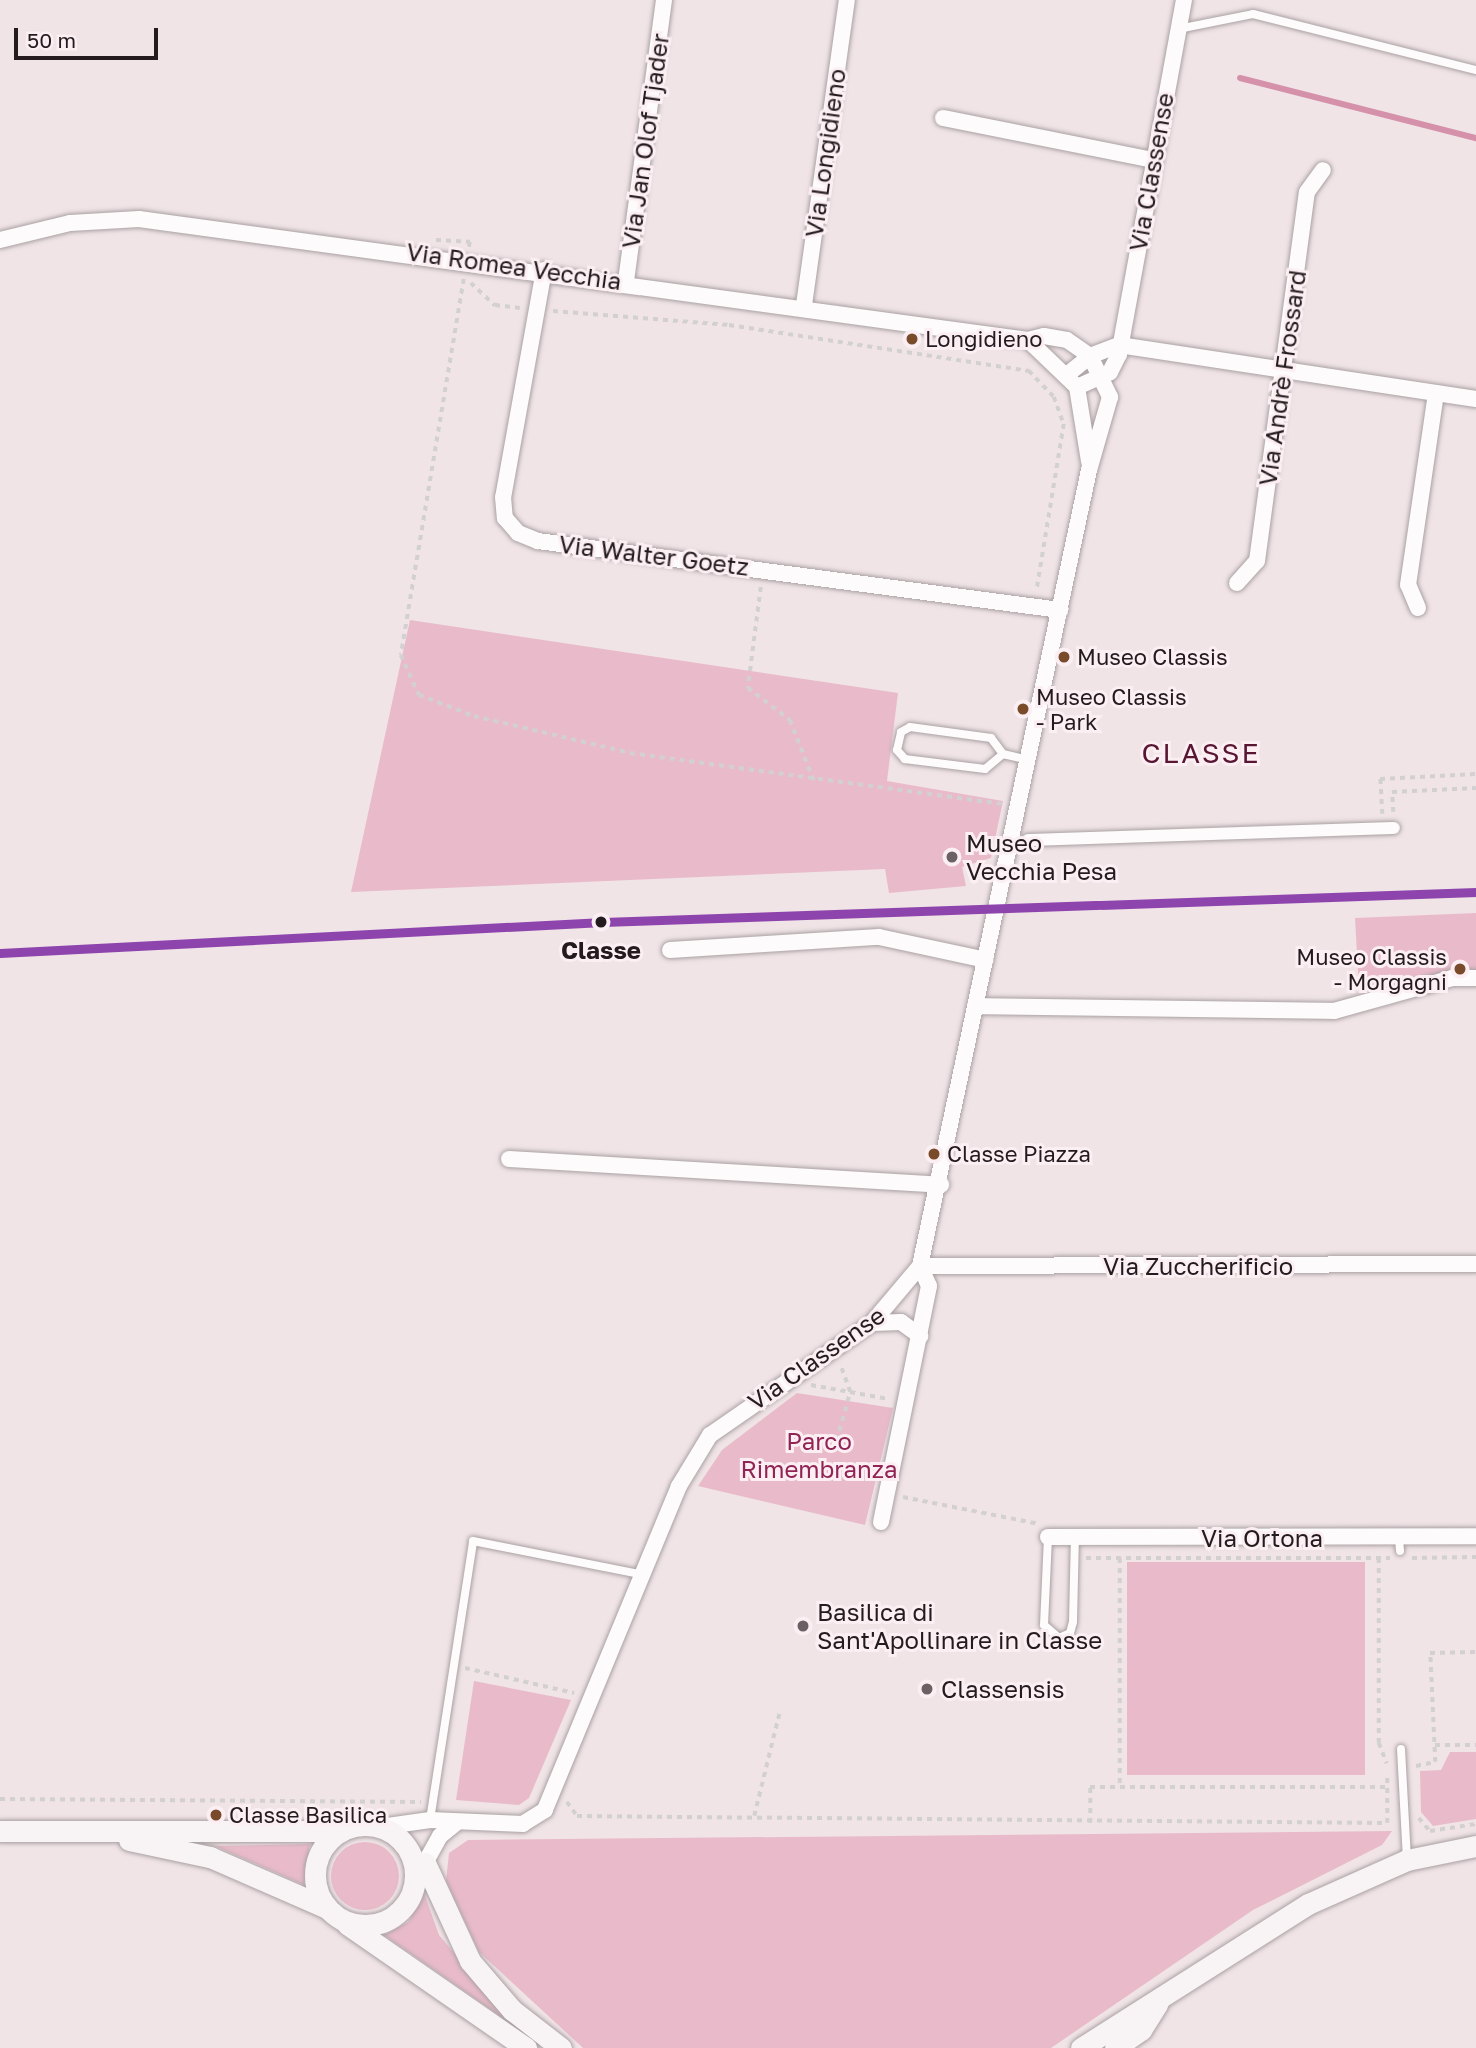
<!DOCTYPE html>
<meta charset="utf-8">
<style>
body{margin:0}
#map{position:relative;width:1476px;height:2048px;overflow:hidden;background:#f0e4e7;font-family:"Golos Text",sans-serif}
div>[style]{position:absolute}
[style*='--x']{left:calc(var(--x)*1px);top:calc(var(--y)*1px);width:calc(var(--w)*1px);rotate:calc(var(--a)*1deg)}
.green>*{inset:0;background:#e9bbca;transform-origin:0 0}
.round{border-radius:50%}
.stream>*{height:6px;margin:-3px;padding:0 3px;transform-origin:3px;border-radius:3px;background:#d491a9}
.path>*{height:3.5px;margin-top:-1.75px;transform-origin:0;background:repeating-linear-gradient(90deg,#d3d0d1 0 5px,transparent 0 10px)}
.roads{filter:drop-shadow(0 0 2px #aaa1a3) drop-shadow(0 0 2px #aaa1a3)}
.service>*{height:8px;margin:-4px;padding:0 4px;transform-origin:4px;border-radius:4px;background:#fdfbfb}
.pedestrian>*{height:12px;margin:-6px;padding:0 6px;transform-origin:6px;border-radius:6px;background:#fdfbfb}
.minor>*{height:16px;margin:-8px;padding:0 8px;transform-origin:8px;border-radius:8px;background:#fdfbfb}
.secondary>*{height:21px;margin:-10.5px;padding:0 10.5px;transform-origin:10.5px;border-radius:10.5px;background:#f8f3f5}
.secondary>.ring{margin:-10.5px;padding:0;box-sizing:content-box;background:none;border:21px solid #f8f3f5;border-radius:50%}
.rail-1>*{height:9px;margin:-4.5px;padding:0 4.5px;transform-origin:4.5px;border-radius:4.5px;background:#8e44ad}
.dots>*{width:19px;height:19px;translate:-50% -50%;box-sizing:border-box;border:4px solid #fceff3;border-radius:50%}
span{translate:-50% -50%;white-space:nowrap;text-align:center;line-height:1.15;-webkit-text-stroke:6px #fceff3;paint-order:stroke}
.bus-label{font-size:22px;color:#231b1e}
.left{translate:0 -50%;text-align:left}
.right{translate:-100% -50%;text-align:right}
.street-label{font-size:24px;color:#231b1e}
.poi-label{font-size:24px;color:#231b1e}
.stop-label{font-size:24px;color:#231b1e;font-weight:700}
.park-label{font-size:24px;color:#912455}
.quarter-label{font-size:28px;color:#581632;letter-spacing:2px}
.scale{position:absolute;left:14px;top:28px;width:144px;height:32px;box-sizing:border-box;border:4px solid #231b1e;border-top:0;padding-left:9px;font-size:21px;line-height:24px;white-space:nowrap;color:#231b1e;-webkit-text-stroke:5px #fceff3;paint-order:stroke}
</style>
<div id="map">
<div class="green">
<i style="clip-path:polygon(410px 620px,898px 693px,887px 781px,1003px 801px,991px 858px,962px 867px,966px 886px,889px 893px,885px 869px,351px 892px)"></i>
<i style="clip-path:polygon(1476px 913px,1476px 970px,1359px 990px,1355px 918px)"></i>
<i style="clip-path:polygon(797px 1393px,893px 1408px,865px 1525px,698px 1486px,722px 1450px)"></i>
<i style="left:1127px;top:1562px;width:238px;height:213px"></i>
<i style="clip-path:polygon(474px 1681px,571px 1700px,529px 1798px,519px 1805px,456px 1800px)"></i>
<i style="clip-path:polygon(1450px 1752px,1476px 1752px,1476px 1819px,1433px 1826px,1421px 1812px,1420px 1771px,1441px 1770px)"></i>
<i style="clip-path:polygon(1392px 1831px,1382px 1845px,1253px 1910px,1051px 2048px,583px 2048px,479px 1952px,446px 1881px,449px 1853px,468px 1840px)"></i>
<i class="round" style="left:331px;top:1842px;width:68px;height:68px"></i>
<i style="clip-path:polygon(310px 1844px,304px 1885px,215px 1846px)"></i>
<i style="clip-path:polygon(424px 1893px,439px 1935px,517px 2028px,384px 1935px,408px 1922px)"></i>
</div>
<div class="stream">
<i style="--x:1240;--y:78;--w:244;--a:14.3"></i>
</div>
<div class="path">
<i style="--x:436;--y:240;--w:34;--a:3"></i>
<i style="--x:470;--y:242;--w:6;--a:99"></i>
<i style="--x:464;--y:279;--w:381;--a:99.5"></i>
<i style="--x:401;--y:655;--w:44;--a:65.8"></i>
<i style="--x:419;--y:695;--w:59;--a:20.9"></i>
<i style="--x:474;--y:716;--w:160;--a:13.3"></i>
<i style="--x:630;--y:753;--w:376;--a:7.8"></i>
<i style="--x:471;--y:283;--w:33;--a:43"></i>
<i style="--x:495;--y:305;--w:25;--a:7"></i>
<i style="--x:553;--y:311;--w:177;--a:4.5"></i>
<i style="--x:729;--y:325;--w:304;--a:8.7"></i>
<i style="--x:1029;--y:371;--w:36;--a:46"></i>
<i style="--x:1054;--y:397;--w:29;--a:70"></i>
<i style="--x:1064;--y:424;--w:167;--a:99.3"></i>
<i style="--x:761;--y:587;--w:102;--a:97.3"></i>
<i style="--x:748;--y:688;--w:53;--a:37.3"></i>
<i style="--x:790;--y:720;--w:66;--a:68.5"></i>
<i style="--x:1393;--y:812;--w:20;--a:-93"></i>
<i style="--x:1392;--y:792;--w:84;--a:-2.7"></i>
<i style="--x:1382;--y:814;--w:35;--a:-93"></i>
<i style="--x:1380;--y:779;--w:96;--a:-3"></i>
<i style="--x:811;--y:1385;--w:79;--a:10.2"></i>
<i style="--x:834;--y:1450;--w:60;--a:-74.6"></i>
<i style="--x:850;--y:1392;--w:30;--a:-110"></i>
<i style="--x:903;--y:1497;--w:139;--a:11.2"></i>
<i style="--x:1086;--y:1558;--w:304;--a:0"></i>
<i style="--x:1120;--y:1558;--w:230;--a:90"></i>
<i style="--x:1379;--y:1558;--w:185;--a:90"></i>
<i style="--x:1379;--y:1743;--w:22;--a:69"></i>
<i style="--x:1412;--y:1558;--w:64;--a:-0.9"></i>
<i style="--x:465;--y:1668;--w:112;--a:12.9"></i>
<i style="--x:1435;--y:1745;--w:41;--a:0"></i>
<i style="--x:1416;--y:1766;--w:19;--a:-12"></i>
<i style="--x:1435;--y:1762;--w:109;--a:-92.6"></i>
<i style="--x:1430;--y:1653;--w:46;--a:-1.2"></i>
<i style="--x:0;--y:1799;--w:421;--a:0.4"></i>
<i style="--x:567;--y:1802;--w:17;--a:54"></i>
<i style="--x:577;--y:1816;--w:810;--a:0.5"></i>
<i style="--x:1387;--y:1823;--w:45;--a:-90"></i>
<i style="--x:754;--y:1816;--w:109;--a:-76.2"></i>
<i style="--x:1419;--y:1818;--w:17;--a:50"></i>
<i style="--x:1430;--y:1831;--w:47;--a:-8.7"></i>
<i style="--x:1090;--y:1823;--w:36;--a:-90"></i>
<i style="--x:1090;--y:1787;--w:297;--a:0"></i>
</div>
<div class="roads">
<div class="service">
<i style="--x:1178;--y:29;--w:76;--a:-11.3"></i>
<i style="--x:1253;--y:14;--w:230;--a:14.1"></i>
<i style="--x:1003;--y:754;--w:23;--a:140"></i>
<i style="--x:985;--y:769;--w:81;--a:-172.9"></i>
<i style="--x:905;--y:759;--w:12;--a:-132"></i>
<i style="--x:897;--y:750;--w:18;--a:-77"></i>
<i style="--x:901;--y:732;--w:10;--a:-29"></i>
<i style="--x:910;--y:727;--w:82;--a:7.7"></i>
<i style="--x:991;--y:738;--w:20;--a:53"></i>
<i style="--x:1003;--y:754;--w:28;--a:13"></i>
<i style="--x:1048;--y:1537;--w:88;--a:92.6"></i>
<i style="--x:1044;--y:1625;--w:20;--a:41"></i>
<i style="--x:1059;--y:1638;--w:12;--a:-24"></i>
<i style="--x:1070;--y:1633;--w:11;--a:-75"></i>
<i style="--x:1073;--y:1622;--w:85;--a:-88.7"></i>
<i style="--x:1399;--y:1539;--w:12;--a:85"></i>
<i style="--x:1401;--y:1749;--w:111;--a:86.9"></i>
<i style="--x:430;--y:1820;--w:282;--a:-81.2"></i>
<i style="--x:473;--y:1541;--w:174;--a:11.2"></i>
</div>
<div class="pedestrian">
<i style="--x:1028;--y:840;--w:366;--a:-1.9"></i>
</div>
<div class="minor">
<i style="--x:943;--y:118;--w:214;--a:11.3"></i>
<i style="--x:0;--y:240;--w:72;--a:-13.7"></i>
<i style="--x:70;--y:223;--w:69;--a:-3.3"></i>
<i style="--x:139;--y:219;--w:897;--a:7.75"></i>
<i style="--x:1028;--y:340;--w:16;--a:-14"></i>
<i style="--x:1044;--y:336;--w:23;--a:10"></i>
<i style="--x:1067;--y:340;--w:28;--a:35"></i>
<i style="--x:1090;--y:356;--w:46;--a:64"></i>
<i style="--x:1110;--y:397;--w:76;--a:106"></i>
<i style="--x:1089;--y:470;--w:814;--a:101.99"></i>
<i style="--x:920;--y:1266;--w:75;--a:130.1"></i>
<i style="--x:872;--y:1323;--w:197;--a:145.3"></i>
<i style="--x:710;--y:1435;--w:60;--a:121.3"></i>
<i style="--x:679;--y:1486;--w:351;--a:112.5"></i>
<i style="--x:545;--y:1810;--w:26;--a:148"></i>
<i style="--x:523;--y:1824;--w:93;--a:-177.5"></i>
<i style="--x:430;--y:1820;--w:50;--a:172"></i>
<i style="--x:544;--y:270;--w:231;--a:100.2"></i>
<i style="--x:503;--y:497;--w:21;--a:85"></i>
<i style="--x:505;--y:518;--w:20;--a:49"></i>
<i style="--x:518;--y:533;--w:22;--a:22"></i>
<i style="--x:538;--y:541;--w:527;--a:7.53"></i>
<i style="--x:626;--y:281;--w:284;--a:-82.3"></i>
<i style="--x:804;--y:305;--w:308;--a:-82"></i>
<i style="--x:1028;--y:340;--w:68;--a:43.8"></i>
<i style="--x:1077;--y:387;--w:75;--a:80.8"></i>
<i style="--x:1119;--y:345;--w:361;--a:8.6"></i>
<i style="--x:1068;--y:374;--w:28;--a:-39"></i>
<i style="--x:1090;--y:356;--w:31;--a:-21"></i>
<i style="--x:1077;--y:387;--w:36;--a:-24"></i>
<i style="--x:1110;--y:372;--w:20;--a:-63"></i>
<i style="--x:1119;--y:354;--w:360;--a:-79.6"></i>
<i style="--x:1237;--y:583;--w:30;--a:-48"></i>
<i style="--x:1257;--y:561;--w:372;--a:-82.3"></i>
<i style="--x:1307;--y:192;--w:27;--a:-54"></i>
<i style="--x:1418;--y:608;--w:25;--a:-113"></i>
<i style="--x:1408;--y:585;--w:194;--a:-81.7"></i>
<i style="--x:670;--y:950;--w:209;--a:-3.6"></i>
<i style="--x:879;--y:937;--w:109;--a:12.1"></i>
<i style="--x:975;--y:1006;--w:359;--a:0.8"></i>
<i style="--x:1334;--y:1011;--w:123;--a:-15.6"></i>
<i style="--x:1452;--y:978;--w:24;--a:0"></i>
<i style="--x:509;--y:1159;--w:433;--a:3.4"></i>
<i style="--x:920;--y:1266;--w:556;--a:-0.21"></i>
<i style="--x:872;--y:1323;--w:29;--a:-2"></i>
<i style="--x:901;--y:1322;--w:24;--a:36"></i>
<i style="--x:881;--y:1522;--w:241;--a:-78.5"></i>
<i style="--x:929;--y:1286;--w:22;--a:-114"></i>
<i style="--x:1048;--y:1537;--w:428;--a:-0.1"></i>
<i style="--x:425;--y:1863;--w:31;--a:-61"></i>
<i style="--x:440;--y:1836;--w:21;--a:-39"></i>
</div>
<div class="secondary">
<i class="ring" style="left:315px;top:1825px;width:79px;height:79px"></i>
<i style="--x:0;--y:1831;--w:341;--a:0"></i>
<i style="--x:129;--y:1840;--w:83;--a:11.9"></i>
<i style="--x:210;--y:1857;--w:128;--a:23.6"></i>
<i style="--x:425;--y:1863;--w:108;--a:65.3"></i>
<i style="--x:470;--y:1961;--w:65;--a:49.4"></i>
<i style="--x:512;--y:2010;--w:62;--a:37.8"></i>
<i style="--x:347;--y:1924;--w:218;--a:34.7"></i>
<i style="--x:1081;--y:2048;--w:269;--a:-32.4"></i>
<i style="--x:1308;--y:1904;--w:108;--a:-24"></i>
<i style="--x:1407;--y:1860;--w:70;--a:-11.5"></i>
<i style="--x:1115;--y:2048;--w:32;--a:-35"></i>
<i style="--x:1141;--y:2030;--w:31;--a:-58"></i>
</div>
</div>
<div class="rail-1">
<i style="--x:0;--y:953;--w:604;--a:-2.94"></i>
<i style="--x:603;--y:922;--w:874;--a:-1.97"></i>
</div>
<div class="dots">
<i style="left:912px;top:339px;background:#7a4b2a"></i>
<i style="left:1064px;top:657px;background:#7a4b2a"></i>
<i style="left:1023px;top:709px;background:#7a4b2a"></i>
<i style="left:952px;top:857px;background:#6b6164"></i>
<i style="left:601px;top:922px;background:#231b1e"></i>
<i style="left:1460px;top:969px;background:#7a4b2a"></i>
<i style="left:934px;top:1154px;background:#7a4b2a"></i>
<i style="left:803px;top:1626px;background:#6b6164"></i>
<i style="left:927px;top:1689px;background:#6b6164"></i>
<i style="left:216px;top:1815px;background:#7a4b2a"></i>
</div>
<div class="bus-label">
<span class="left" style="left:925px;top:339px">Longidieno</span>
<span class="left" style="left:1077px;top:657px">Museo Classis</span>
<span class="left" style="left:1036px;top:709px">Museo Classis<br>- Park</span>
<span class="right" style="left:1447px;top:969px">Museo Classis<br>- Morgagni</span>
<span class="left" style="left:947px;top:1154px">Classe Piazza</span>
<span class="left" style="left:229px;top:1815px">Classe Basilica</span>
</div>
<div class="street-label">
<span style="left:645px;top:141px;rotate:-82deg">Via Jan Olof Tjader</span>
<span style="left:825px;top:153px;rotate:-82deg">Via Longidieno</span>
<span style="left:1151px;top:172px;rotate:-80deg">Via Classense</span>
<span style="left:514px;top:266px;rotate:8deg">Via Romea Vecchia</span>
<span style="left:1282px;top:378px;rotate:-82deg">Via Andrè Frossard</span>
<span style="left:654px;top:555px;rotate:7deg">Via Walter Goetz</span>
<span style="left:1198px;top:1266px">Via Zuccherificio</span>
<span style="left:816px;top:1358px;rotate:-35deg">Via Classense</span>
<span style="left:1262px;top:1538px">Via Ortona</span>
</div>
<div class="poi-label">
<span class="left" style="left:966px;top:857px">Museo<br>Vecchia Pesa</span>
<span class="left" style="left:817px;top:1626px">Basilica di<br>Sant'Apollinare in Classe</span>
<span class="left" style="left:941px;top:1689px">Classensis</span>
</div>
<div class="stop-label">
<span style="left:601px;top:950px">Classe</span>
</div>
<div class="park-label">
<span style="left:819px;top:1455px">Parco<br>Rimembranza</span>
</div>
<div class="quarter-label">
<span style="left:1201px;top:753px">CLASSE</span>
</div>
<div class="scale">50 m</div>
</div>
